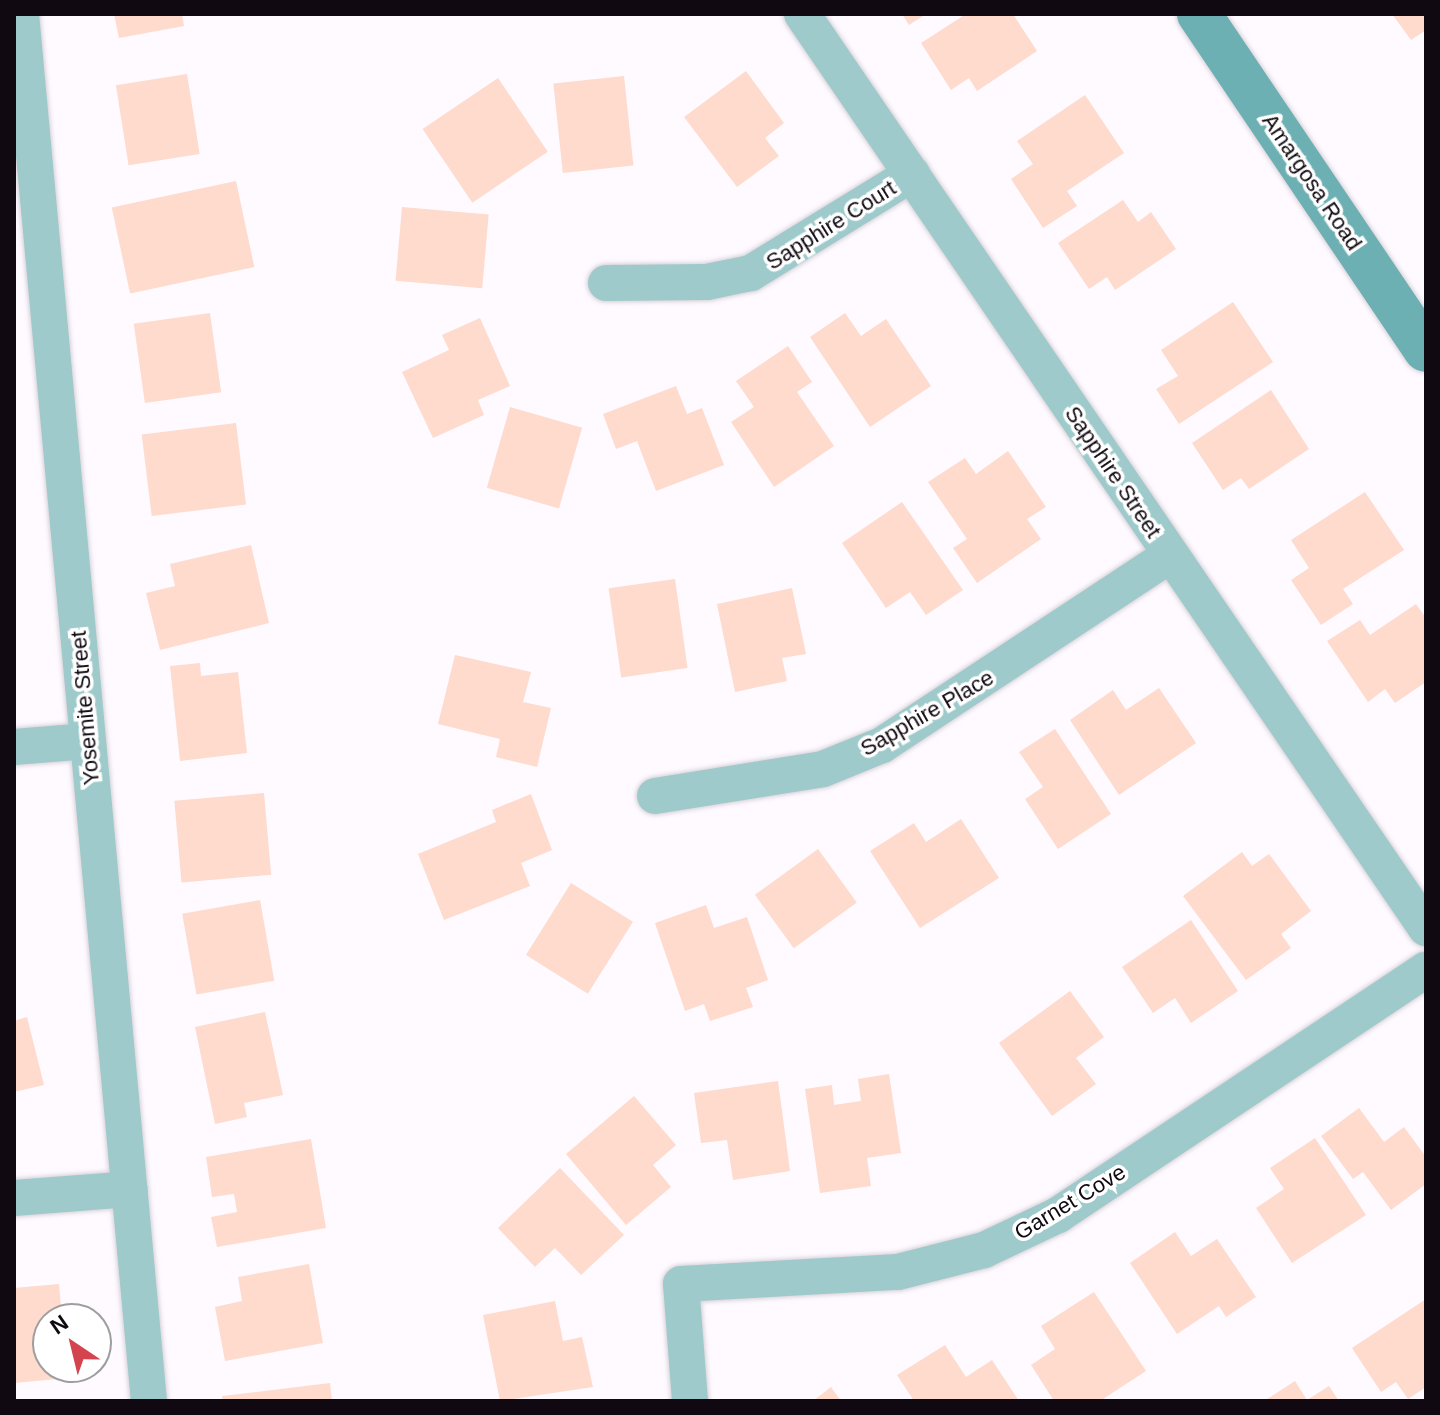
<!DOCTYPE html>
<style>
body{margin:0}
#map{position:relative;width:1440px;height:1415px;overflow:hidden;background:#fefaff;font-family:Arial,sans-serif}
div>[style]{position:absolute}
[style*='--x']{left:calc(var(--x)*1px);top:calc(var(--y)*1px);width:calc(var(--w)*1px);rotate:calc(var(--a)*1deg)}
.building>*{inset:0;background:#fedbcc;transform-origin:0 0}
.roads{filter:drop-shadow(0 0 2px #d8d3d9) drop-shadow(0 0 2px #d8d3d9)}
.street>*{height:36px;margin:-18px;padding:0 18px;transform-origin:18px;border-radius:18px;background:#9fcacb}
.secondary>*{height:44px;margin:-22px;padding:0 22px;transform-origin:22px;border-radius:22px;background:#6db0b4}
span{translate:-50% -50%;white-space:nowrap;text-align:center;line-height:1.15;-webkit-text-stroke:7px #fff;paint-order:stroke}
.street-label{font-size:22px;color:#100911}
.frame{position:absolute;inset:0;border:16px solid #100911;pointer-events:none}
.north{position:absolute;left:32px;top:1303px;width:80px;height:80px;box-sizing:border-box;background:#fff;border:2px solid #9f9da0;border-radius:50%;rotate:325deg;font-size:22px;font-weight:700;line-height:32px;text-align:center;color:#100911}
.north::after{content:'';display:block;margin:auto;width:28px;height:36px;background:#d4444f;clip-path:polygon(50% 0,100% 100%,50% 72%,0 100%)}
</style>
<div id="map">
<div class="building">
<i style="clip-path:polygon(114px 14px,182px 14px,184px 26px,119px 38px)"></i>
<i style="clip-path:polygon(902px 14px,926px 14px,909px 25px)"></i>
<i style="clip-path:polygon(966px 14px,1013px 14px,1037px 51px,977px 91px,969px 78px,951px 90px,921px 43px)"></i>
<i style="clip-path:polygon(1392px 14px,1426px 14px,1426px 30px,1411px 40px)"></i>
<i style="clip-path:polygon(746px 71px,784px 123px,765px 138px,779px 156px,737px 187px,684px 117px)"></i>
<i style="left:187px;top:74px;width:81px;height:72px;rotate:81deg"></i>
<i style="left:624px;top:76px;width:90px;height:71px;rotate:84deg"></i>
<i style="left:498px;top:78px;width:89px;height:91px;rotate:56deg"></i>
<i style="clip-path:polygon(1085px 95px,1124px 153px,1067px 191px,1077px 206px,1043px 228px,1011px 179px,1033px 164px,1017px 141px)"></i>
<i style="left:236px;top:181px;width:88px;height:127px;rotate:78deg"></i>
<i style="clip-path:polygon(1123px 200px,1138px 222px,1151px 212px,1176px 249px,1115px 290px,1107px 277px,1089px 289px,1058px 243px)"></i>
<i style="left:402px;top:207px;width:87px;height:74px;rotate:5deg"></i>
<i style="clip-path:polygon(1233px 302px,1273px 362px,1179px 424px,1156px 389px,1178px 376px,1161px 350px)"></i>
<i style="left:210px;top:313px;width:80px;height:77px;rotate:82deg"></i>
<i style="clip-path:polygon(845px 313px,861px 336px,886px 319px,931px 386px,870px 427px,810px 337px)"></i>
<i style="clip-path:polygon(480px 318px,510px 386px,478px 400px,484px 415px,433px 438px,402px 372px,449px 350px,442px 335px)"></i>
<i style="clip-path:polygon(788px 346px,812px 382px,797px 392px,834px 446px,774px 487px,731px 422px,754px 407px,736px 381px)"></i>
<i style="clip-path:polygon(676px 386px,687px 414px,702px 408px,724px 465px,656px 491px,637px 441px,616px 449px,603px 414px)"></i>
<i style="clip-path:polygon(1271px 390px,1309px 449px,1249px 489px,1241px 478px,1223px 490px,1192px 443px)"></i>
<i style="left:510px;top:407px;width:75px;height:84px;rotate:16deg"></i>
<i style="left:236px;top:423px;width:82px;height:95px;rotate:83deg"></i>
<i style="clip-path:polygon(1008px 451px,1046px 507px,1027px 519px,1041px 539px,977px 583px,953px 548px,967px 539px,928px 482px,965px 458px,976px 474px)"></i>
<i style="clip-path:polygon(1365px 492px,1404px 550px,1343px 589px,1353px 604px,1321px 625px,1291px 580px,1309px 568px,1291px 540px)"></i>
<i style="clip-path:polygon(902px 502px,963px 590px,926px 615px,910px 592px,886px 608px,842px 543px)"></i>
<i style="clip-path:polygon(251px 545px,269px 623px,160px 650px,146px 593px,175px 586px,170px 564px)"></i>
<i style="left:675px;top:579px;width:90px;height:67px;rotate:82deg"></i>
<i style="clip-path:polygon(792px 588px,806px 654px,782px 658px,787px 681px,735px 692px,717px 604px)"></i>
<i style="clip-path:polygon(1416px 604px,1426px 618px,1426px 682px,1395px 703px,1385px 689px,1368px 702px,1327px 641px,1360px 620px,1370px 635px)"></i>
<i style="clip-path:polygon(455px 655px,531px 672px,523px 702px,551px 708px,537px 767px,496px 757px,500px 739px,438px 724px)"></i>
<i style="clip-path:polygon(200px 663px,201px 676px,238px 672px,247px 753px,180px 761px,170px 666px)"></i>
<i style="clip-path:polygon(1159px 688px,1196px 743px,1119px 795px,1070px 720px,1113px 690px,1126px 710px)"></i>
<i style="clip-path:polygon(1055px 729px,1111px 814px,1058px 849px,1025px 799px,1043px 787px,1019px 752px)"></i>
<i style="left:264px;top:793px;width:82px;height:90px;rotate:85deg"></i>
<i style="clip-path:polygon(531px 794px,552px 850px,521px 863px,530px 886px,444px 920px,418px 854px,496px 822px,492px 810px)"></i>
<i style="clip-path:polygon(961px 819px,999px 878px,920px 928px,870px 851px,914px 823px,926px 842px)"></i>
<i style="left:818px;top:849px;width:66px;height:78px;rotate:54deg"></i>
<i style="clip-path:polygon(1242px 852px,1252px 866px,1269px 854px,1311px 911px,1281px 934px,1291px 948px,1246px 980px,1183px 896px)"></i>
<i style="left:571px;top:883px;width:73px;height:85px;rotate:32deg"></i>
<i style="left:260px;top:900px;width:82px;height:79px;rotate:80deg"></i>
<i style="clip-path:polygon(706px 905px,714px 928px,747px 917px,768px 980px,746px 988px,753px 1007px,710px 1021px,704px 1004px,685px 1011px,655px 923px)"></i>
<i style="clip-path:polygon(1191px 920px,1238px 991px,1191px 1023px,1175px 998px,1153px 1013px,1122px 967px)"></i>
<i style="clip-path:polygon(1070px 991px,1104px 1037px,1076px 1058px,1096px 1084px,1052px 1116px,999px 1043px)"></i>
<i style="clip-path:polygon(265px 1012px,283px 1095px,244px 1103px,247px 1117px,215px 1124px,195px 1027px)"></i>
<i style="clip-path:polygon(27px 1017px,44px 1085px,14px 1092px,14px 1021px)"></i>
<i style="clip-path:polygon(889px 1074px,901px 1153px,867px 1158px,871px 1186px,820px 1193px,805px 1089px,832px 1085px,834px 1105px,861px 1101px,858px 1079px)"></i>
<i style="clip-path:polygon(778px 1081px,790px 1171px,733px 1180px,727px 1140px,701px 1143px,694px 1093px)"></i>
<i style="clip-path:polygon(634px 1096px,676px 1145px,653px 1165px,671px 1187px,626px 1225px,566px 1154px)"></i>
<i style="clip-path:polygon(1359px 1108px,1384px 1142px,1404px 1127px,1426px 1157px,1426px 1184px,1391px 1210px,1363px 1172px,1353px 1179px,1321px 1136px)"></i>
<i style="clip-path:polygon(1315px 1138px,1366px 1215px,1292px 1263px,1256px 1208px,1284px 1189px,1270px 1168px)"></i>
<i style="clip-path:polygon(311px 1139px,326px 1228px,217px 1247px,211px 1217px,237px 1212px,234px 1194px,212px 1197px,206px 1157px)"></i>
<i style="clip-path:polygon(560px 1168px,624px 1235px,581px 1275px,555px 1248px,535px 1267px,498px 1228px)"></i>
<i style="clip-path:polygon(1175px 1232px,1191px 1256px,1217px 1239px,1256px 1297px,1226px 1317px,1219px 1306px,1177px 1334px,1130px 1263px)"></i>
<i style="clip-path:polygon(309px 1264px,323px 1343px,225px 1361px,215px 1307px,242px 1301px,238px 1277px)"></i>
<i style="clip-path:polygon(59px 1284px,62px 1319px,48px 1319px,48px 1367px,67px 1367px,68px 1378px,14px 1383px,14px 1288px)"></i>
<i style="clip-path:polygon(1094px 1292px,1146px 1371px,1100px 1401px,1054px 1401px,1031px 1365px,1055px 1349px,1041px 1326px)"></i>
<i style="clip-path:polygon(1426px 1299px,1426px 1387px,1408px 1399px,1396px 1382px,1381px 1392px,1352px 1348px)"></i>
<i style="clip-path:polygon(555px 1301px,563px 1341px,582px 1337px,593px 1387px,500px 1401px,483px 1315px)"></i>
<i style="clip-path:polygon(945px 1345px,966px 1377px,992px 1360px,1019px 1401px,914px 1401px,897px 1375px)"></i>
<i style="clip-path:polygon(1295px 1381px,1307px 1400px,1329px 1386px,1339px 1401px,1264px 1401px)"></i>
<i style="clip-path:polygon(330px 1383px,332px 1401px,223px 1401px,222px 1396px)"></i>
<i style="clip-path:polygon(831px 1387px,841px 1401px,813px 1401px)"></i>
</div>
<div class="roads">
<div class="street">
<i style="--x:21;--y:14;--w:1393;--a:84.73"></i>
<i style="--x:802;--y:14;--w:1107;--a:55.68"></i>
<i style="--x:606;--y:283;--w:101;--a:-0.6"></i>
<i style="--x:707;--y:282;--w:45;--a:-11.6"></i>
<i style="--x:751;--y:273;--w:189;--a:-31.6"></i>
<i style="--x:14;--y:747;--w:74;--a:-4.6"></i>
<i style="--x:655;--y:796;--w:170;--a:-9.1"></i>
<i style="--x:823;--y:769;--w:64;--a:-22.1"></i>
<i style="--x:882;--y:745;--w:344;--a:-33.4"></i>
<i style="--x:14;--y:1198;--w:116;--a:-4.4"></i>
<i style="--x:690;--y:1401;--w:117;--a:-94.4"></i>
<i style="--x:681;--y:1284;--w:217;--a:-3.2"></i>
<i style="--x:898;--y:1272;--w:89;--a:-14.3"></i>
<i style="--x:984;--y:1250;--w:82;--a:-25.3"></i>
<i style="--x:1058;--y:1215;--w:442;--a:-33.7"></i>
</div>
<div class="secondary">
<i style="--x:1199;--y:14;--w:405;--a:56"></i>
</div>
</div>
<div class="street-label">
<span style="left:1312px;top:182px;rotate:56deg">Amargosa Road</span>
<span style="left:831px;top:225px;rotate:-32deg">Sapphire Court</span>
<span style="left:1113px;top:472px;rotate:56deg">Sapphire Street</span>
<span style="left:85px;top:708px;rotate:-95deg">Yosemite Street</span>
<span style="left:927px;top:713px;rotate:-30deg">Sapphire Place</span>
<span style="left:1070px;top:1202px;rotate:-31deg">Garnet Cove</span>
</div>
<div class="frame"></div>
<div class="north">N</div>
</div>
